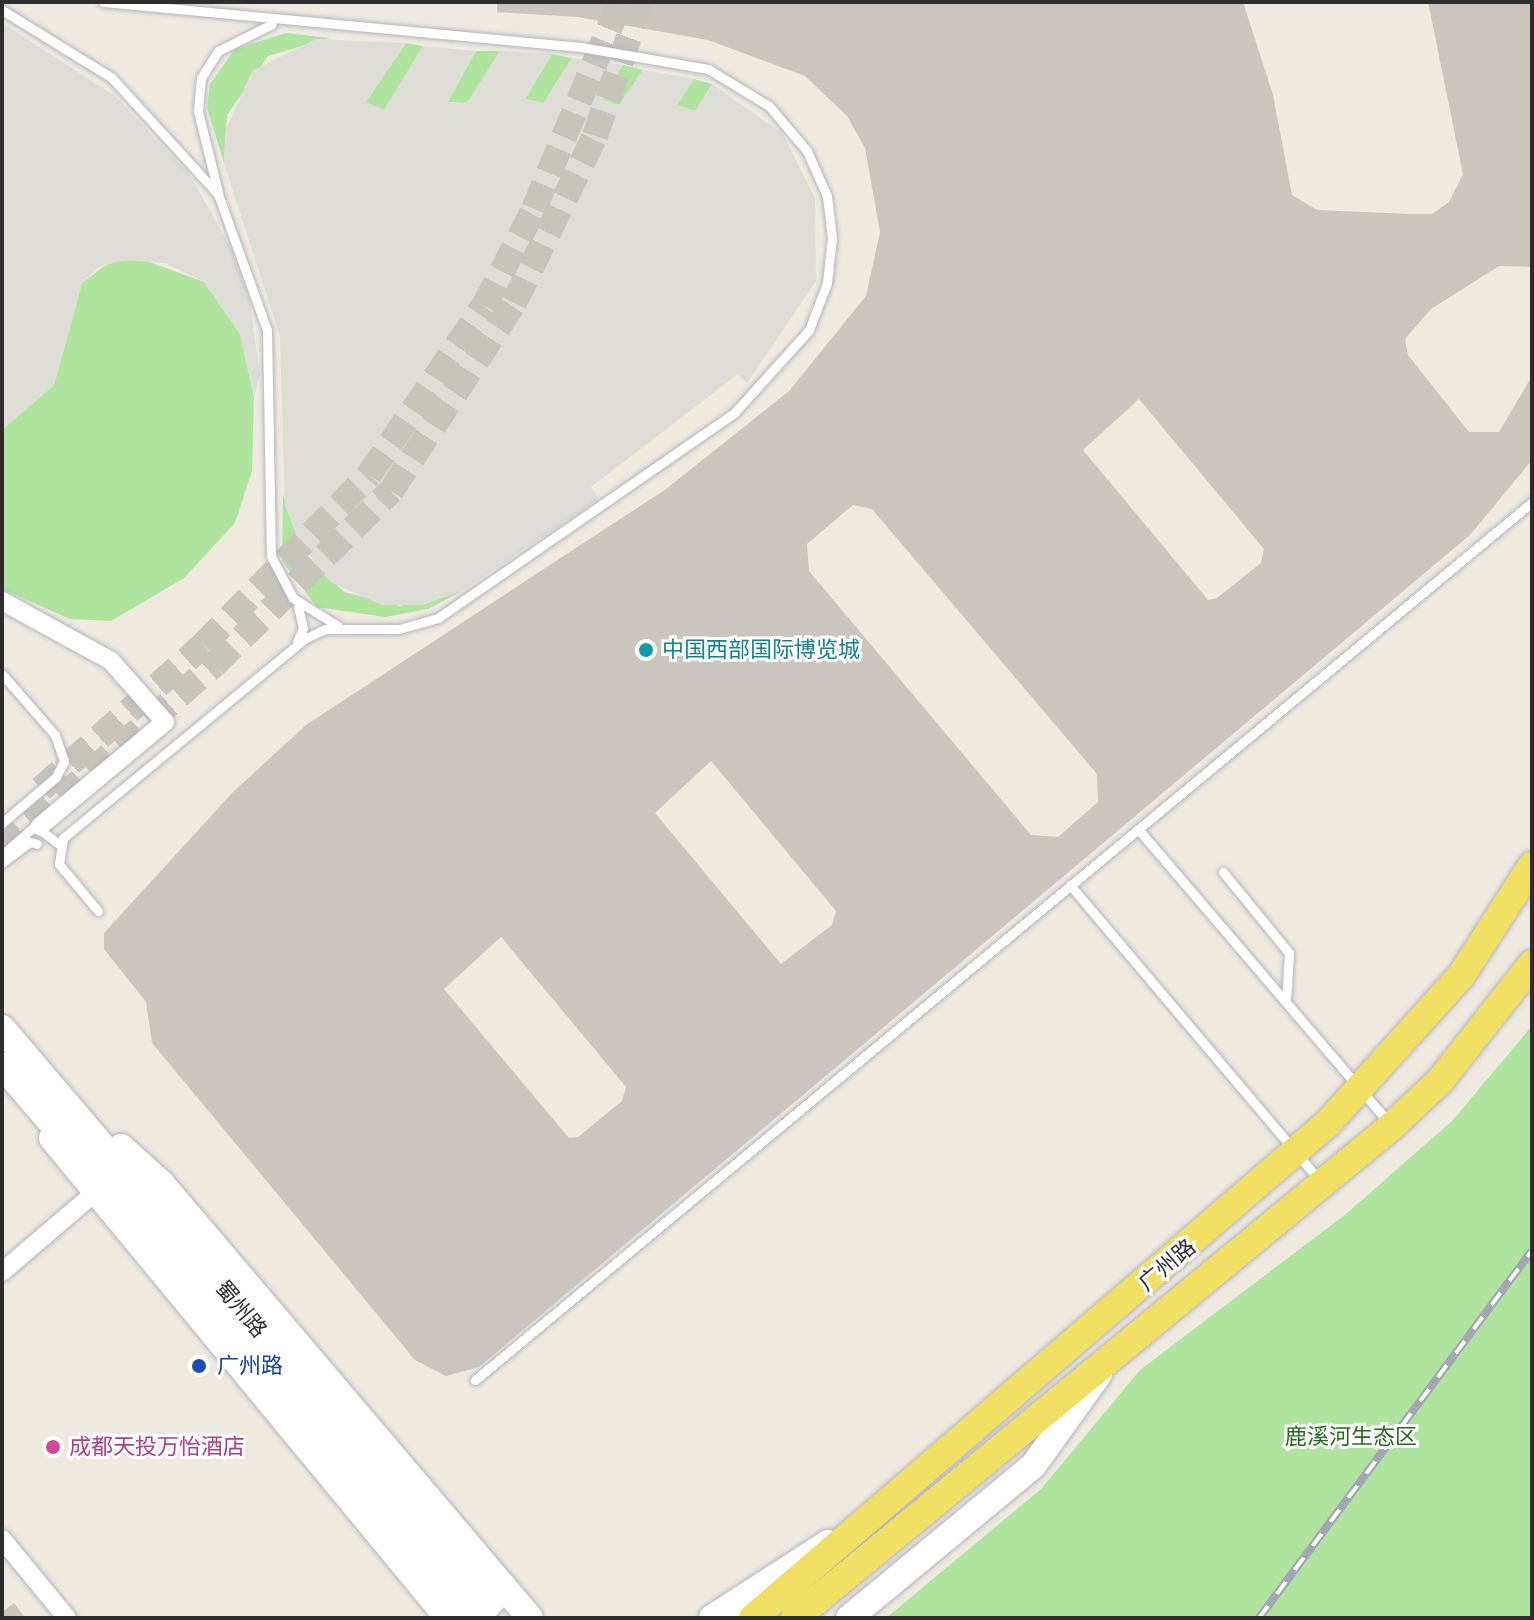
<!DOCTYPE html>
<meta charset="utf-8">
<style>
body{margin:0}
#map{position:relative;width:1534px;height:1620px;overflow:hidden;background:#eeeae0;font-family:Poppins,"Noto Sans SC",sans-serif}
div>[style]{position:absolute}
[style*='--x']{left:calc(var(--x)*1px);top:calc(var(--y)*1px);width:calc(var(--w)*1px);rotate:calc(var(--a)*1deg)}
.green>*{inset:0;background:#aee49d}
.plaza>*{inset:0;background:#dedcd7}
.building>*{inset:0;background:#cac6bf}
.secondary-tunnel>*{height:26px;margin-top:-13px;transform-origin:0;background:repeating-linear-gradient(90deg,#c7c4bc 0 26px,transparent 0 39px)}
.roads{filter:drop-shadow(0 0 2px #b3b4c0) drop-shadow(0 0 2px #b3b4c0)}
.lane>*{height:9px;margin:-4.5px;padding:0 4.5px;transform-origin:4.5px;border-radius:4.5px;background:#fff}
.street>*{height:18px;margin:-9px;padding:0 9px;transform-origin:9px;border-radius:9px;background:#fff}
.secondary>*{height:26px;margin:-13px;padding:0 13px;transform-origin:13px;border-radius:13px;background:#fff}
.primary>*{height:28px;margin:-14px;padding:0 14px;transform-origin:14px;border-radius:14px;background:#f1df63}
.rail>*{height:8px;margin-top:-4px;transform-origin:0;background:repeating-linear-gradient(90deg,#fff 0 15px,#a2a3b7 0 30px);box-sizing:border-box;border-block:2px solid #a2a3b7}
.dots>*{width:22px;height:22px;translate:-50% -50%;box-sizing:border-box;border:4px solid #fff;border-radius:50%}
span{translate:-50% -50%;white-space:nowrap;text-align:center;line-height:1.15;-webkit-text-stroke:6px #fff;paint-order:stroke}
.culture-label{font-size:22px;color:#0d838f}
.left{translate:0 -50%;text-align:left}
.street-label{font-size:22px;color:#2d2d2d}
.transit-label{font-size:22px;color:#164399}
.park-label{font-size:22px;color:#236c1b}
.hotel-label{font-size:22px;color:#b23c85}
.frame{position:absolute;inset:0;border:4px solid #2d2d2d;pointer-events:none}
</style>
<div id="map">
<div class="green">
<i style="clip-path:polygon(286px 33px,330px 38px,268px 56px,227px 115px,224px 163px,207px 108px,210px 84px,235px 49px)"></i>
<i style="clip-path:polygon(406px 43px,423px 46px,384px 110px,365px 103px)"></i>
<i style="clip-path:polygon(476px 51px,500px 51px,467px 103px,447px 102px)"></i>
<i style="clip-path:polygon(552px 54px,572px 58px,544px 103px,525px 99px)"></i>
<i style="clip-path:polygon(623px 65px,643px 70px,619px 105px,601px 100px)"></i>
<i style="clip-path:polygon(694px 79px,712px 84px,695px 111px,676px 106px)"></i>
<i style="clip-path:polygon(141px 259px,204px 282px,240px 334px,254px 397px,252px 471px,235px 523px,184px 578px,111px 621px,70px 619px,2px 589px,2px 430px,54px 385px,82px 283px,110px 262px)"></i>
<i style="clip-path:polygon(283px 494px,307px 555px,344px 592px,400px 606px,462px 591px,428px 609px,385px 617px,317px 607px,282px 561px)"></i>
<i style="clip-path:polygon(1532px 1026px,1532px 1618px,886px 1618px,1041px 1489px,1140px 1370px,1346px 1214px,1452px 1121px)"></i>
</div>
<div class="plaza">
<i style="clip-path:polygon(2px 23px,115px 96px,189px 174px,232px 250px,249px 299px,260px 375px,254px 397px,240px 334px,204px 282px,165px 263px,123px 260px,97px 268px,82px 283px,54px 385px,2px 430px)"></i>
<i style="clip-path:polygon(316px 39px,406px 43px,366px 102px,384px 110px,423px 46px,476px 51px,448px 102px,467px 103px,500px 51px,552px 54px,525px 99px,543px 103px,572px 58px,623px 65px,602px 99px,619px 105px,643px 70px,694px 79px,677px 105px,695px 111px,712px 84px,782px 133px,815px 198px,816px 281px,747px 383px,738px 374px,591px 487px,599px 499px,462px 591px,423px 605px,382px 605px,330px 582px,298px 540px,285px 505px,280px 336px,224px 163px,225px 132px,252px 71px)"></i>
</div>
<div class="building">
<i style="clip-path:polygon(evenodd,497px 2px,1243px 2px,1273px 95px,1292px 195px,1317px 210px,1409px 214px,1432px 214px,1449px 202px,1463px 174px,1428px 2px,1532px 2px,1532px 267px,1499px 266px,1431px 309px,1405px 339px,1408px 355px,1469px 432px,1499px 432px,1532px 376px,1532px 460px,1470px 535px,479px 1367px,446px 1376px,415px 1360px,152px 1043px,146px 1002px,104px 949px,104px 933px,233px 792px,306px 725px,666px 489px,789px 391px,866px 296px,880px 232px,865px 148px,847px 116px,805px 76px,708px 40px,578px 17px,497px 12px,497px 2px,1139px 399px,1264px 549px,1261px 563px,1217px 598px,1208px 600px,1083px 450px,1139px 399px,497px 2px,853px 505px,872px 509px,1097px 774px,1098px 802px,1058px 837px,1031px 835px,809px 571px,807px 544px,853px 505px,497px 2px,711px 761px,836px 911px,832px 925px,781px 964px,655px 813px,711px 761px,497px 2px,501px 937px,626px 1087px,622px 1101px,578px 1137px,569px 1138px,444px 989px,501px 937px)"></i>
<i style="clip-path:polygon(14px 1603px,25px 1618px,2px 1618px,2px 1612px)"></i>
</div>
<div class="secondary-tunnel">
<i style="--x:41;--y:789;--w:217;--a:-41.6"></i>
<i style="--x:203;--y:645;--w:238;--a:-45.7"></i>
<i style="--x:369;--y:475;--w:204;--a:-55.8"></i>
<i style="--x:484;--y:306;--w:109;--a:-62.7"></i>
<i style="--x:534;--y:209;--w:224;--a:-67.4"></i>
<i style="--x:2;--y:849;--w:281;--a:-41"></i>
<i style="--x:214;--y:665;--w:248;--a:-44.5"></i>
<i style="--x:391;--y:491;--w:225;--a:-56.8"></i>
<i style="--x:514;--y:303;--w:186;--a:-64.1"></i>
<i style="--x:595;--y:136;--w:142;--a:-71.1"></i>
</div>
<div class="roads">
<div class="lane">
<i style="--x:2;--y:10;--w:129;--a:31.7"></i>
<i style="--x:112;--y:78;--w:157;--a:47.6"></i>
<i style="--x:218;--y:194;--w:145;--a:70.2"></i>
<i style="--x:267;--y:330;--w:226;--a:89"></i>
<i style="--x:271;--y:556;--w:47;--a:62.4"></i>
<i style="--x:293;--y:598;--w:53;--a:31.9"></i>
<i style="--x:218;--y:192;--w:83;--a:-103.9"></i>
<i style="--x:198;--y:111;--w:33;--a:-85"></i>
<i style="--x:201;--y:78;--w:32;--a:-58"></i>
<i style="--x:218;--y:51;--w:60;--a:-26.6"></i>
<i style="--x:297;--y:642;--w:15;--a:-67"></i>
<i style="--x:303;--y:628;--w:22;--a:-103"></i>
<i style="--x:2;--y:674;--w:81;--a:49"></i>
<i style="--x:55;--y:735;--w:28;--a:71"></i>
<i style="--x:64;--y:761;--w:18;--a:117"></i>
<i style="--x:56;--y:777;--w:71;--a:139.6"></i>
<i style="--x:1138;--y:829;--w:388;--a:49.5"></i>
<i style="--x:2;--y:855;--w:44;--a:-41.3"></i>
<i style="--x:35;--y:826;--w:30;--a:37"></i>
<i style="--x:2;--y:863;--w:35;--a:-37"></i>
<i style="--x:30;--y:842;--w:7;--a:16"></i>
<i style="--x:1223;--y:872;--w:104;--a:50.8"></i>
<i style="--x:1289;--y:953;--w:48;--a:93.6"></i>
<i style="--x:1070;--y:885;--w:389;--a:49.8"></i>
<i style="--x:98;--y:911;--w:61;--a:-129.7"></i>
<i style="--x:59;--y:864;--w:26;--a:-81"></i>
<i style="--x:63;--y:838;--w:315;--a:-39.5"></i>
<i style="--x:306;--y:638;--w:21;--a:-25"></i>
<i style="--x:325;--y:629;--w:74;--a:0"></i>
<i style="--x:399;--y:629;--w:41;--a:-15.8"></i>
<i style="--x:438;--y:618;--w:361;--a:-34.7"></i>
<i style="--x:735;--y:412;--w:110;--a:-47.9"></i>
<i style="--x:809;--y:330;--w:50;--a:-69"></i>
<i style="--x:827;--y:283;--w:45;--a:-83.7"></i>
<i style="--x:832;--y:238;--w:42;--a:-96.8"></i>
<i style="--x:827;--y:196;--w:49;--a:-114"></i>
<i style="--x:807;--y:151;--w:59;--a:-130.2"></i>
<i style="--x:769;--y:106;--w:71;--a:-148.8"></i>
<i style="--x:708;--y:69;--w:129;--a:-170.2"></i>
<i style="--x:581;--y:47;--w:480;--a:-174.6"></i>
<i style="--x:475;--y:1380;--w:1374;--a:-39.71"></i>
</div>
<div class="street">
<i style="--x:2;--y:601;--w:124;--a:28.8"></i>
<i style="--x:111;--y:661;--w:81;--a:48.5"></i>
<i style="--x:165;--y:722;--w:163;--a:140.2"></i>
<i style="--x:2;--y:1272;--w:118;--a:-40.5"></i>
<i style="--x:2;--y:1539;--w:102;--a:50.6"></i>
</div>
<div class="secondary">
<i style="--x:2;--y:1028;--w:738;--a:49.62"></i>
<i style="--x:2;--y:1065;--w:709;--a:49.52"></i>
<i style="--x:52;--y:1138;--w:622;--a:50.48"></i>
<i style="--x:121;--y:1147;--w:54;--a:42"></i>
<i style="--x:161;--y:1183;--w:570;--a:49.69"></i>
<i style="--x:477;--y:1618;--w:41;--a:-48.9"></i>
<i style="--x:712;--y:1618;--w:138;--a:-32.9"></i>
<i style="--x:849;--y:1618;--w:239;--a:-39.6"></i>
<i style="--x:1033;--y:1466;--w:113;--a:-54.3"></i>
</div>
<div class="primary">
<i style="--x:753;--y:1618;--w:759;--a:-40.72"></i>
<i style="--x:1328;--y:1123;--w:198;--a:-47.9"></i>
<i style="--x:1461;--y:976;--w:131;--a:-57.2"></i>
<i style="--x:795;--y:1618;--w:774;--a:-39.49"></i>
<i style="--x:1392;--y:1126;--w:66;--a:-43.2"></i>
<i style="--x:1440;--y:1081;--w:149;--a:-51.8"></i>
</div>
</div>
<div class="rail">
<i style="--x:1259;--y:1618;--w:457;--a:-53.4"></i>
</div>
<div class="dots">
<i style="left:646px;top:650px;background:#0f9aa8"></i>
<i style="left:199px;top:1366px;background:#1a4fb4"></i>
<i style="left:53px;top:1447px;background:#d1479c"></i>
</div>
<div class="culture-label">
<span class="left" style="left:662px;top:650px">中国西部国际博览城</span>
</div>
<div class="street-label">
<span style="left:1167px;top:1265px;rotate:-40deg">广州路</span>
<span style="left:241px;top:1309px;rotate:50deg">蜀州路</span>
</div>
<div class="transit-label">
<span class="left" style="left:217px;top:1366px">广州路</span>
</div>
<div class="park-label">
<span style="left:1351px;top:1437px">鹿溪河生态区</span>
</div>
<div class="hotel-label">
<span class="left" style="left:69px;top:1447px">成都天投万怡酒店</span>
</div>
<div class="frame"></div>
</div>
